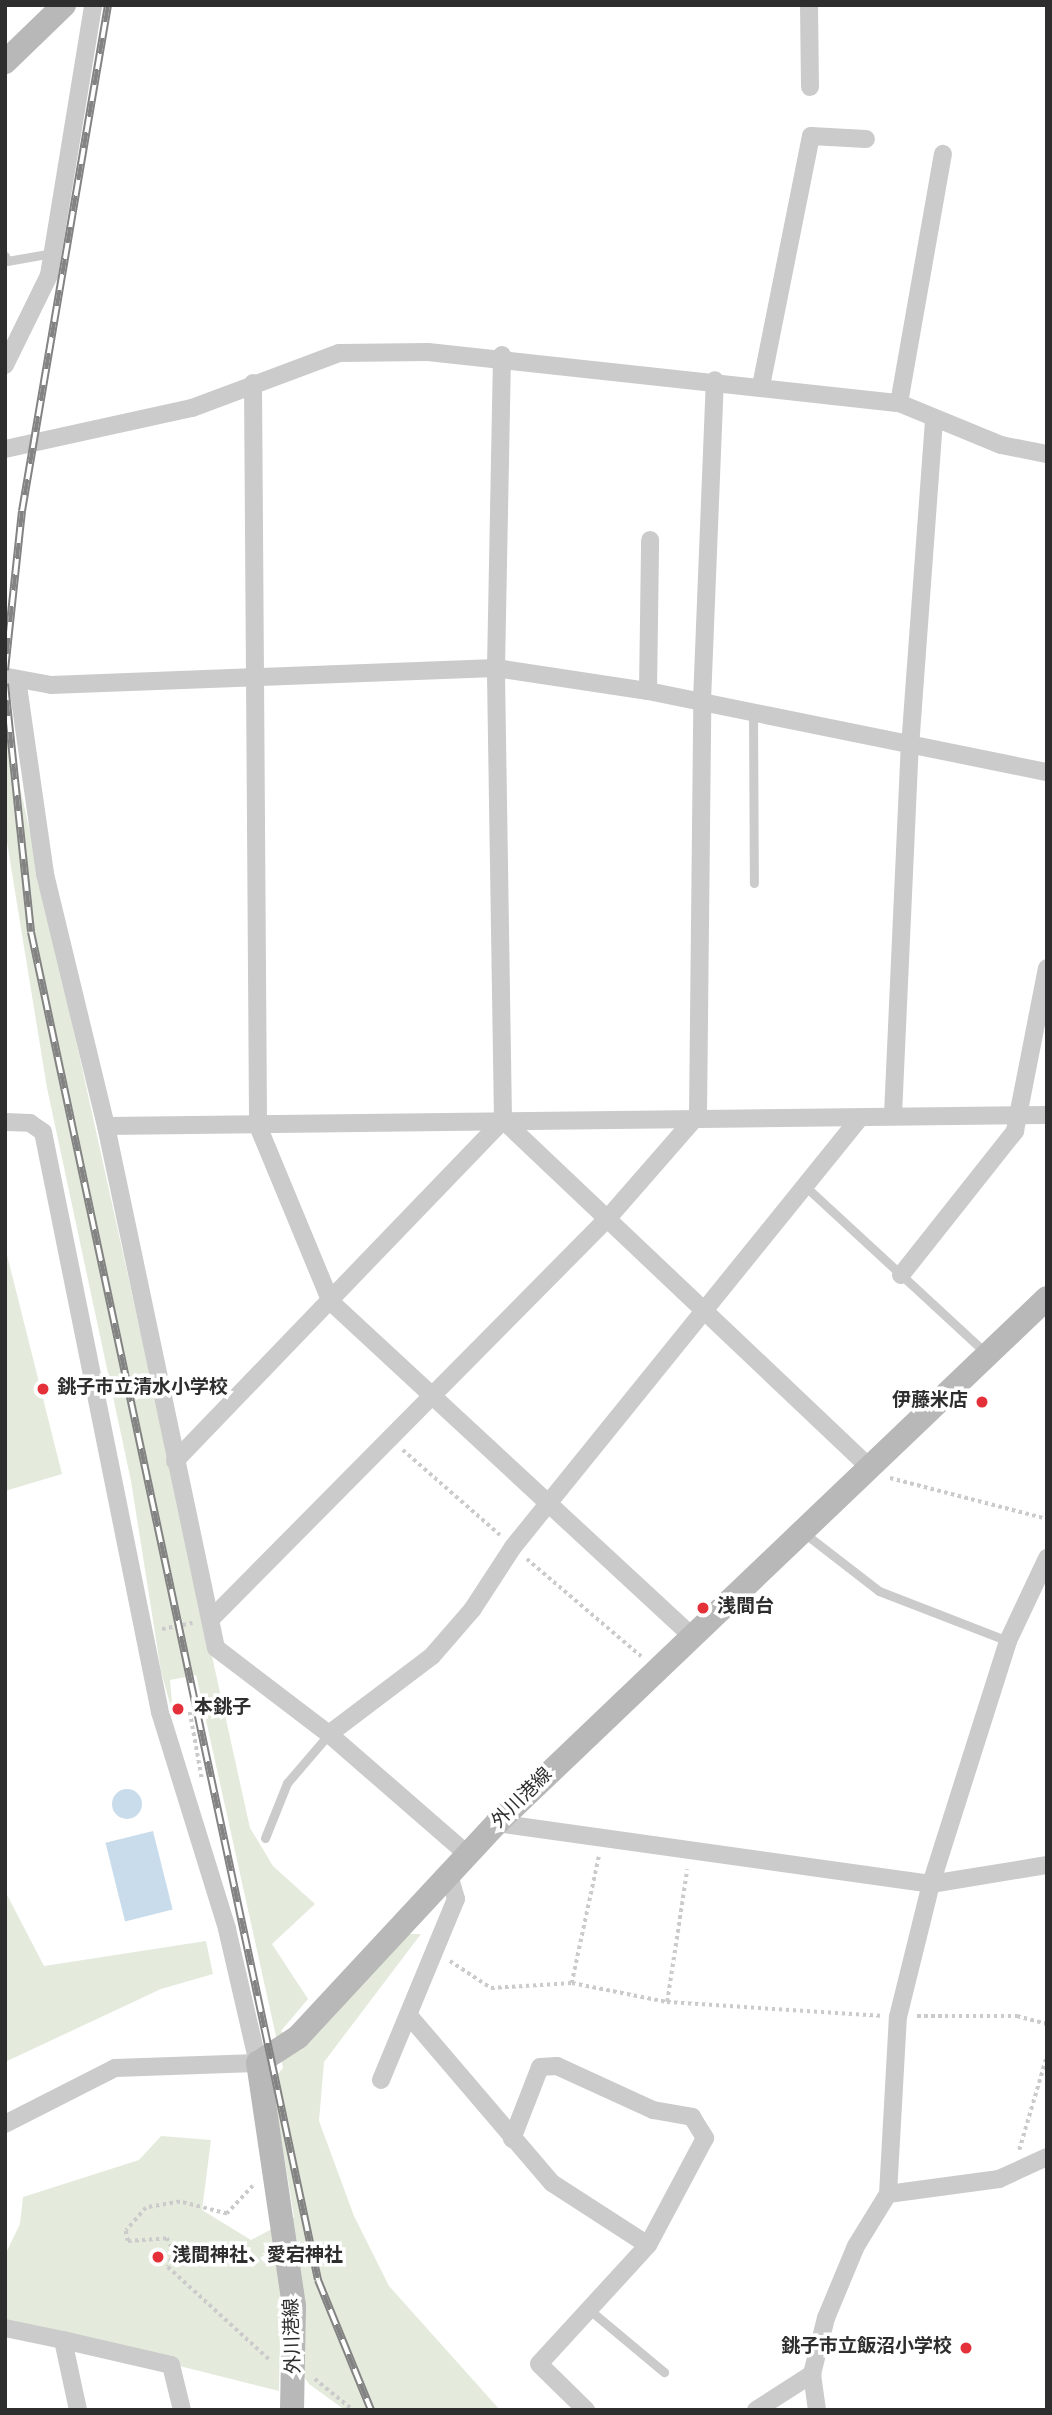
<!DOCTYPE html>
<meta charset="utf-8">
<style>
body{margin:0}
#map{position:relative;width:1052px;height:2415px;overflow:hidden;background:#fff;font-family:Overpass,"Noto Sans JP",sans-serif}
div>[style]{position:absolute}
[style*='--x']{left:calc(var(--x)*1px);top:calc(var(--y)*1px);width:calc(var(--w)*1px);rotate:calc(var(--a)*1deg)}
.green>*{inset:0;background:#e4ebdc}
.water>*{inset:0;background:#c8dceb;transform-origin:0 0}
.round{border-radius:50%}
.path>*{height:3.5px;margin-top:-1.75px;transform-origin:0;background:repeating-linear-gradient(90deg,#cbcbcb 0 3.5px,transparent 0 7px)}
.lane>*{height:9px;margin:-4.5px;padding:0 4.5px;transform-origin:4.5px;border-radius:4.5px;background:#cbcbcb}
.street>*{height:18px;margin:-9px;padding:0 9px;transform-origin:9px;border-radius:9px;background:#cbcbcb}
.secondary>*{height:24px;margin:-12px;padding:0 12px;transform-origin:12px;border-radius:12px;background:#b8b8b8}
.rail>*{height:8px;margin-top:-4px;transform-origin:0;background:repeating-linear-gradient(90deg,#fff 0 16px,#838383 0 32px);box-sizing:border-box;border-block:2px solid #838383}
.dots>*{width:19px;height:19px;translate:-50% -50%;box-sizing:border-box;border:4px solid #fff;border-radius:50%}
span{translate:-50% -50%;white-space:nowrap;text-align:center;line-height:1.15;-webkit-text-stroke:7px #fff;paint-order:stroke}
.poi-label{font-size:19px;color:#2e2e2e;font-weight:700}
.left{translate:0 -50%;text-align:left}
.right{translate:-100% -50%;text-align:right}
.street-label{font-size:19px;color:#2e2e2e}
.frame{position:absolute;inset:0;border:7px solid #2e2e2e;pointer-events:none}
</style>
<div id="map">
<div class="green">
<i style="clip-path:polygon(5px 719px,250px 1828px,273px 1866px,315px 1904px,272px 1944px,308px 1999px,281px 2031px,300px 2049px,403px 1934px,421px 1934px,324px 2062px,319px 2121px,354px 2216px,389px 2286px,500px 2410px,345px 2410px,309px 2384px,280px 2342px,279px 2391px,5px 2322px,5px 2255px,20px 2224px,23px 2197px,139px 2160px,161px 2136px,211px 2140px,202px 2210px,251px 2240px,294px 2217px,272px 2081px,283px 2068px,196px 1675px,170px 1680px,173px 1715px,161px 1671px,131px 1481px,47px 1088px,5px 830px)"></i>
<i style="clip-path:polygon(5px 1247px,62px 1474px,5px 1491px)"></i>
<i style="clip-path:polygon(5px 1891px,44px 1966px,206px 1941px,213px 1974px,161px 1989px,5px 2062px)"></i>
</div>
<div class="water">
<i class="round" style="left:112px;top:1789px;width:30px;height:30px"></i>
<i style="left:153px;top:1831px;width:81px;height:49px;rotate:76deg"></i>
</div>
<div class="path">
<i style="--x:403;--y:1450;--w:129;--a:41.2"></i>
<i style="--x:890;--y:1478;--w:162;--a:14.6"></i>
<i style="--x:527;--y:1559;--w:150;--a:40.4"></i>
<i style="--x:162;--y:1629;--w:31;--a:-11"></i>
<i style="--x:190;--y:1712;--w:68;--a:79.8"></i>
<i style="--x:599;--y:1857;--w:129;--a:102.1"></i>
<i style="--x:572;--y:1983;--w:97;--a:11.3"></i>
<i style="--x:667;--y:2002;--w:214;--a:3.7"></i>
<i style="--x:450;--y:1961;--w:49;--a:33.4"></i>
<i style="--x:491;--y:1988;--w:81;--a:-3.5"></i>
<i style="--x:667;--y:2002;--w:134;--a:-81.4"></i>
<i style="--x:917;--y:2016;--w:100;--a:0"></i>
<i style="--x:1017;--y:2016;--w:31;--a:15"></i>
<i style="--x:1019;--y:2150;--w:99;--a:-73.6"></i>
<i style="--x:253;--y:2186;--w:38;--a:133"></i>
<i style="--x:227;--y:2214;--w:49;--a:-165.7"></i>
<i style="--x:180;--y:2202;--w:35;--a:170"></i>
<i style="--x:146;--y:2208;--w:30;--a:131"></i>
<i style="--x:126;--y:2231;--w:10;--a:79"></i>
<i style="--x:128;--y:2241;--w:39;--a:-4"></i>
<i style="--x:167;--y:2238;--w:17;--a:65"></i>
<i style="--x:174;--y:2253;--w:15;--a:113"></i>
<i style="--x:168;--y:2267;--w:139;--a:42.4"></i>
<i style="--x:315;--y:2379;--w:49;--a:39.2"></i>
</div>
<div class="lane">
<i style="--x:5;--y:256;--w:5;--a:68"></i>
<i style="--x:7;--y:261;--w:47;--a:-9.9"></i>
<i style="--x:753;--y:712;--w:171;--a:89.7"></i>
<i style="--x:806;--y:1187;--w:248;--a:42.7"></i>
<i style="--x:804;--y:1533;--w:95;--a:37.7"></i>
<i style="--x:879;--y:1591;--w:138;--a:21.2"></i>
<i style="--x:265;--y:1838;--w:59;--a:-68.2"></i>
<i style="--x:287;--y:1783;--w:65;--a:-49.4"></i>
<i style="--x:592;--y:2312;--w:94;--a:39.8"></i>
</div>
<div class="street">
<i style="--x:809;--y:5;--w:82;--a:89.3"></i>
<i style="--x:5;--y:365;--w:100;--a:-63.9"></i>
<i style="--x:49;--y:275;--w:274;--a:-80.7"></i>
<i style="--x:253;--y:383;--w:743;--a:89.61"></i>
<i style="--x:258;--y:1126;--w:191;--a:67.5"></i>
<i style="--x:331;--y:1302;--w:490;--a:42.8"></i>
<i style="--x:761;--y:386;--w:255;--a:-78.7"></i>
<i style="--x:811;--y:136;--w:55;--a:3.1"></i>
<i style="--x:899;--y:403;--w:253;--a:-80"></i>
<i style="--x:5;--y:449;--w:191;--a:-12.4"></i>
<i style="--x:192;--y:408;--w:157;--a:-20.5"></i>
<i style="--x:339;--y:353;--w:89;--a:-0.6"></i>
<i style="--x:428;--y:352;--w:474;--a:6.2"></i>
<i style="--x:899;--y:403;--w:110;--a:22.4"></i>
<i style="--x:1001;--y:445;--w:47;--a:11.1"></i>
<i style="--x:8;--y:677;--w:44;--a:10.5"></i>
<i style="--x:51;--y:685;--w:445;--a:-2.2"></i>
<i style="--x:496;--y:668;--w:154;--a:8.6"></i>
<i style="--x:648;--y:691;--w:407;--a:11.5"></i>
<i style="--x:17;--y:679;--w:197;--a:81.8"></i>
<i style="--x:45;--y:874;--w:259;--a:76.4"></i>
<i style="--x:106;--y:1126;--w:533;--a:78.1"></i>
<i style="--x:216;--y:1648;--w:142;--a:37.3"></i>
<i style="--x:329;--y:1734;--w:184;--a:41"></i>
<i style="--x:648;--y:691;--w:151;--a:-89.2"></i>
<i style="--x:893;--y:1115;--w:368;--a:-87.4"></i>
<i style="--x:910;--y:747;--w:330;--a:-85.8"></i>
<i style="--x:503;--y:1120;--w:504;--a:43.47"></i>
<i style="--x:5;--y:1122;--w:25;--a:2"></i>
<i style="--x:30;--y:1123;--w:16;--a:35"></i>
<i style="--x:43;--y:1132;--w:592;--a:78.6"></i>
<i style="--x:160;--y:1712;--w:227;--a:72.8"></i>
<i style="--x:227;--y:1929;--w:138;--a:77"></i>
<i style="--x:258;--y:2063;--w:143;--a:178"></i>
<i style="--x:115;--y:2068;--w:123;--a:153"></i>
<i style="--x:106;--y:1126;--w:941;--a:-0.67"></i>
<i style="--x:901;--y:1275;--w:184;--a:-51.6"></i>
<i style="--x:1015;--y:1131;--w:166;--a:-78.9"></i>
<i style="--x:175;--y:1461;--w:473;--a:-46.1"></i>
<i style="--x:503;--y:1120;--w:452;--a:-90.9"></i>
<i style="--x:496;--y:668;--w:313;--a:-88.9"></i>
<i style="--x:211;--y:1619;--w:564;--a:-45.29"></i>
<i style="--x:608;--y:1218;--w:137;--a:-48.9"></i>
<i style="--x:698;--y:1115;--w:414;--a:-89.4"></i>
<i style="--x:702;--y:701;--w:321;--a:-87.7"></i>
<i style="--x:329;--y:1734;--w:129;--a:-37.1"></i>
<i style="--x:432;--y:1656;--w:61;--a:-49"></i>
<i style="--x:472;--y:1610;--w:75;--a:-56.9"></i>
<i style="--x:513;--y:1547;--w:550;--a:-51.05"></i>
<i style="--x:497;--y:1823;--w:438;--a:8"></i>
<i style="--x:931;--y:1884;--w:118;--a:-9.3"></i>
<i style="--x:411;--y:2018;--w:217;--a:49.5"></i>
<i style="--x:552;--y:2183;--w:114;--a:32.9"></i>
<i style="--x:381;--y:2080;--w:196;--a:-67.5"></i>
<i style="--x:456;--y:1899;--w:22;--a:-106"></i>
<i style="--x:512;--y:2139;--w:77;--a:-68.7"></i>
<i style="--x:540;--y:2067;--w:17;--a:-3"></i>
<i style="--x:557;--y:2066;--w:106;--a:24.6"></i>
<i style="--x:653;--y:2110;--w:40;--a:10"></i>
<i style="--x:692;--y:2117;--w:25;--a:58"></i>
<i style="--x:705;--y:2138;--w:121;--a:118"></i>
<i style="--x:648;--y:2245;--w:161;--a:132.5"></i>
<i style="--x:539;--y:2364;--w:66;--a:44.4"></i>
<i style="--x:888;--y:2194;--w:112;--a:-7.7"></i>
<i style="--x:999;--y:2179;--w:53;--a:-24.6"></i>
<i style="--x:5;--y:2328;--w:59;--a:11.7"></i>
<i style="--x:63;--y:2340;--w:72;--a:77.9"></i>
<i style="--x:63;--y:2340;--w:111;--a:13"></i>
<i style="--x:171;--y:2365;--w:46;--a:76.3"></i>
<i style="--x:756;--y:2410;--w:67;--a:-32.7"></i>
<i style="--x:817;--y:2410;--w:36;--a:-98"></i>
<i style="--x:812;--y:2374;--w:58;--a:-76"></i>
<i style="--x:826;--y:2318;--w:78;--a:-67.4"></i>
<i style="--x:856;--y:2246;--w:61;--a:-58.4"></i>
<i style="--x:888;--y:2194;--w:177;--a:-86.8"></i>
<i style="--x:898;--y:2017;--w:137;--a:-76.1"></i>
<i style="--x:931;--y:1884;--w:255;--a:-72.4"></i>
<i style="--x:1008;--y:1641;--w:92;--a:-64.8"></i>
</div>
<div class="secondary">
<i style="--x:5;--y:62;--w:82;--a:-44"></i>
<i style="--x:292;--y:2410;--w:104;--a:-88.9"></i>
<i style="--x:294;--y:2306;--w:246;--a:-98.4"></i>
<i style="--x:258;--y:2063;--w:48;--a:-33"></i>
<i style="--x:298;--y:2037;--w:292;--a:-47.1"></i>
<i style="--x:497;--y:1823;--w:760;--a:-43.67"></i>
</div>
<div class="rail">
<i style="--x:5;--y:670;--w:160;--a:-83.9"></i>
<i style="--x:22;--y:511;--w:513;--a:-80.35"></i>
<i style="--x:5;--y:684;--w:249;--a:84"></i>
<i style="--x:31;--y:932;--w:1378;--a:77.98"></i>
<i style="--x:318;--y:2280;--w:140;--a:67.8"></i>
</div>
<div class="dots">
<i style="left:43px;top:1389px;background:#e43139"></i>
<i style="left:982px;top:1402px;background:#e43139"></i>
<i style="left:703px;top:1608px;background:#e43139"></i>
<i style="left:178px;top:1709px;background:#e43139"></i>
<i style="left:158px;top:2257px;background:#e43139"></i>
<i style="left:966px;top:2348px;background:#e43139"></i>
</div>
<div class="poi-label">
<span class="left" style="left:57px;top:1389px">銚子市立清水小学校</span>
<span class="right" style="left:968px;top:1402px">伊藤米店</span>
<span class="left" style="left:717px;top:1608px">浅間台</span>
<span class="left" style="left:194px;top:1709px">本銚子</span>
<span class="left" style="left:172px;top:2257px">浅間神社、愛宕神社</span>
<span class="right" style="left:952px;top:2348px">銚子市立飯沼小学校</span>
</div>
<div class="street-label">
<span style="left:523px;top:1799px;rotate:-45deg">外川港線</span>
<span style="left:294px;top:2336px;rotate:-92deg">外川港線</span>
</div>
<div class="frame"></div>
</div>
